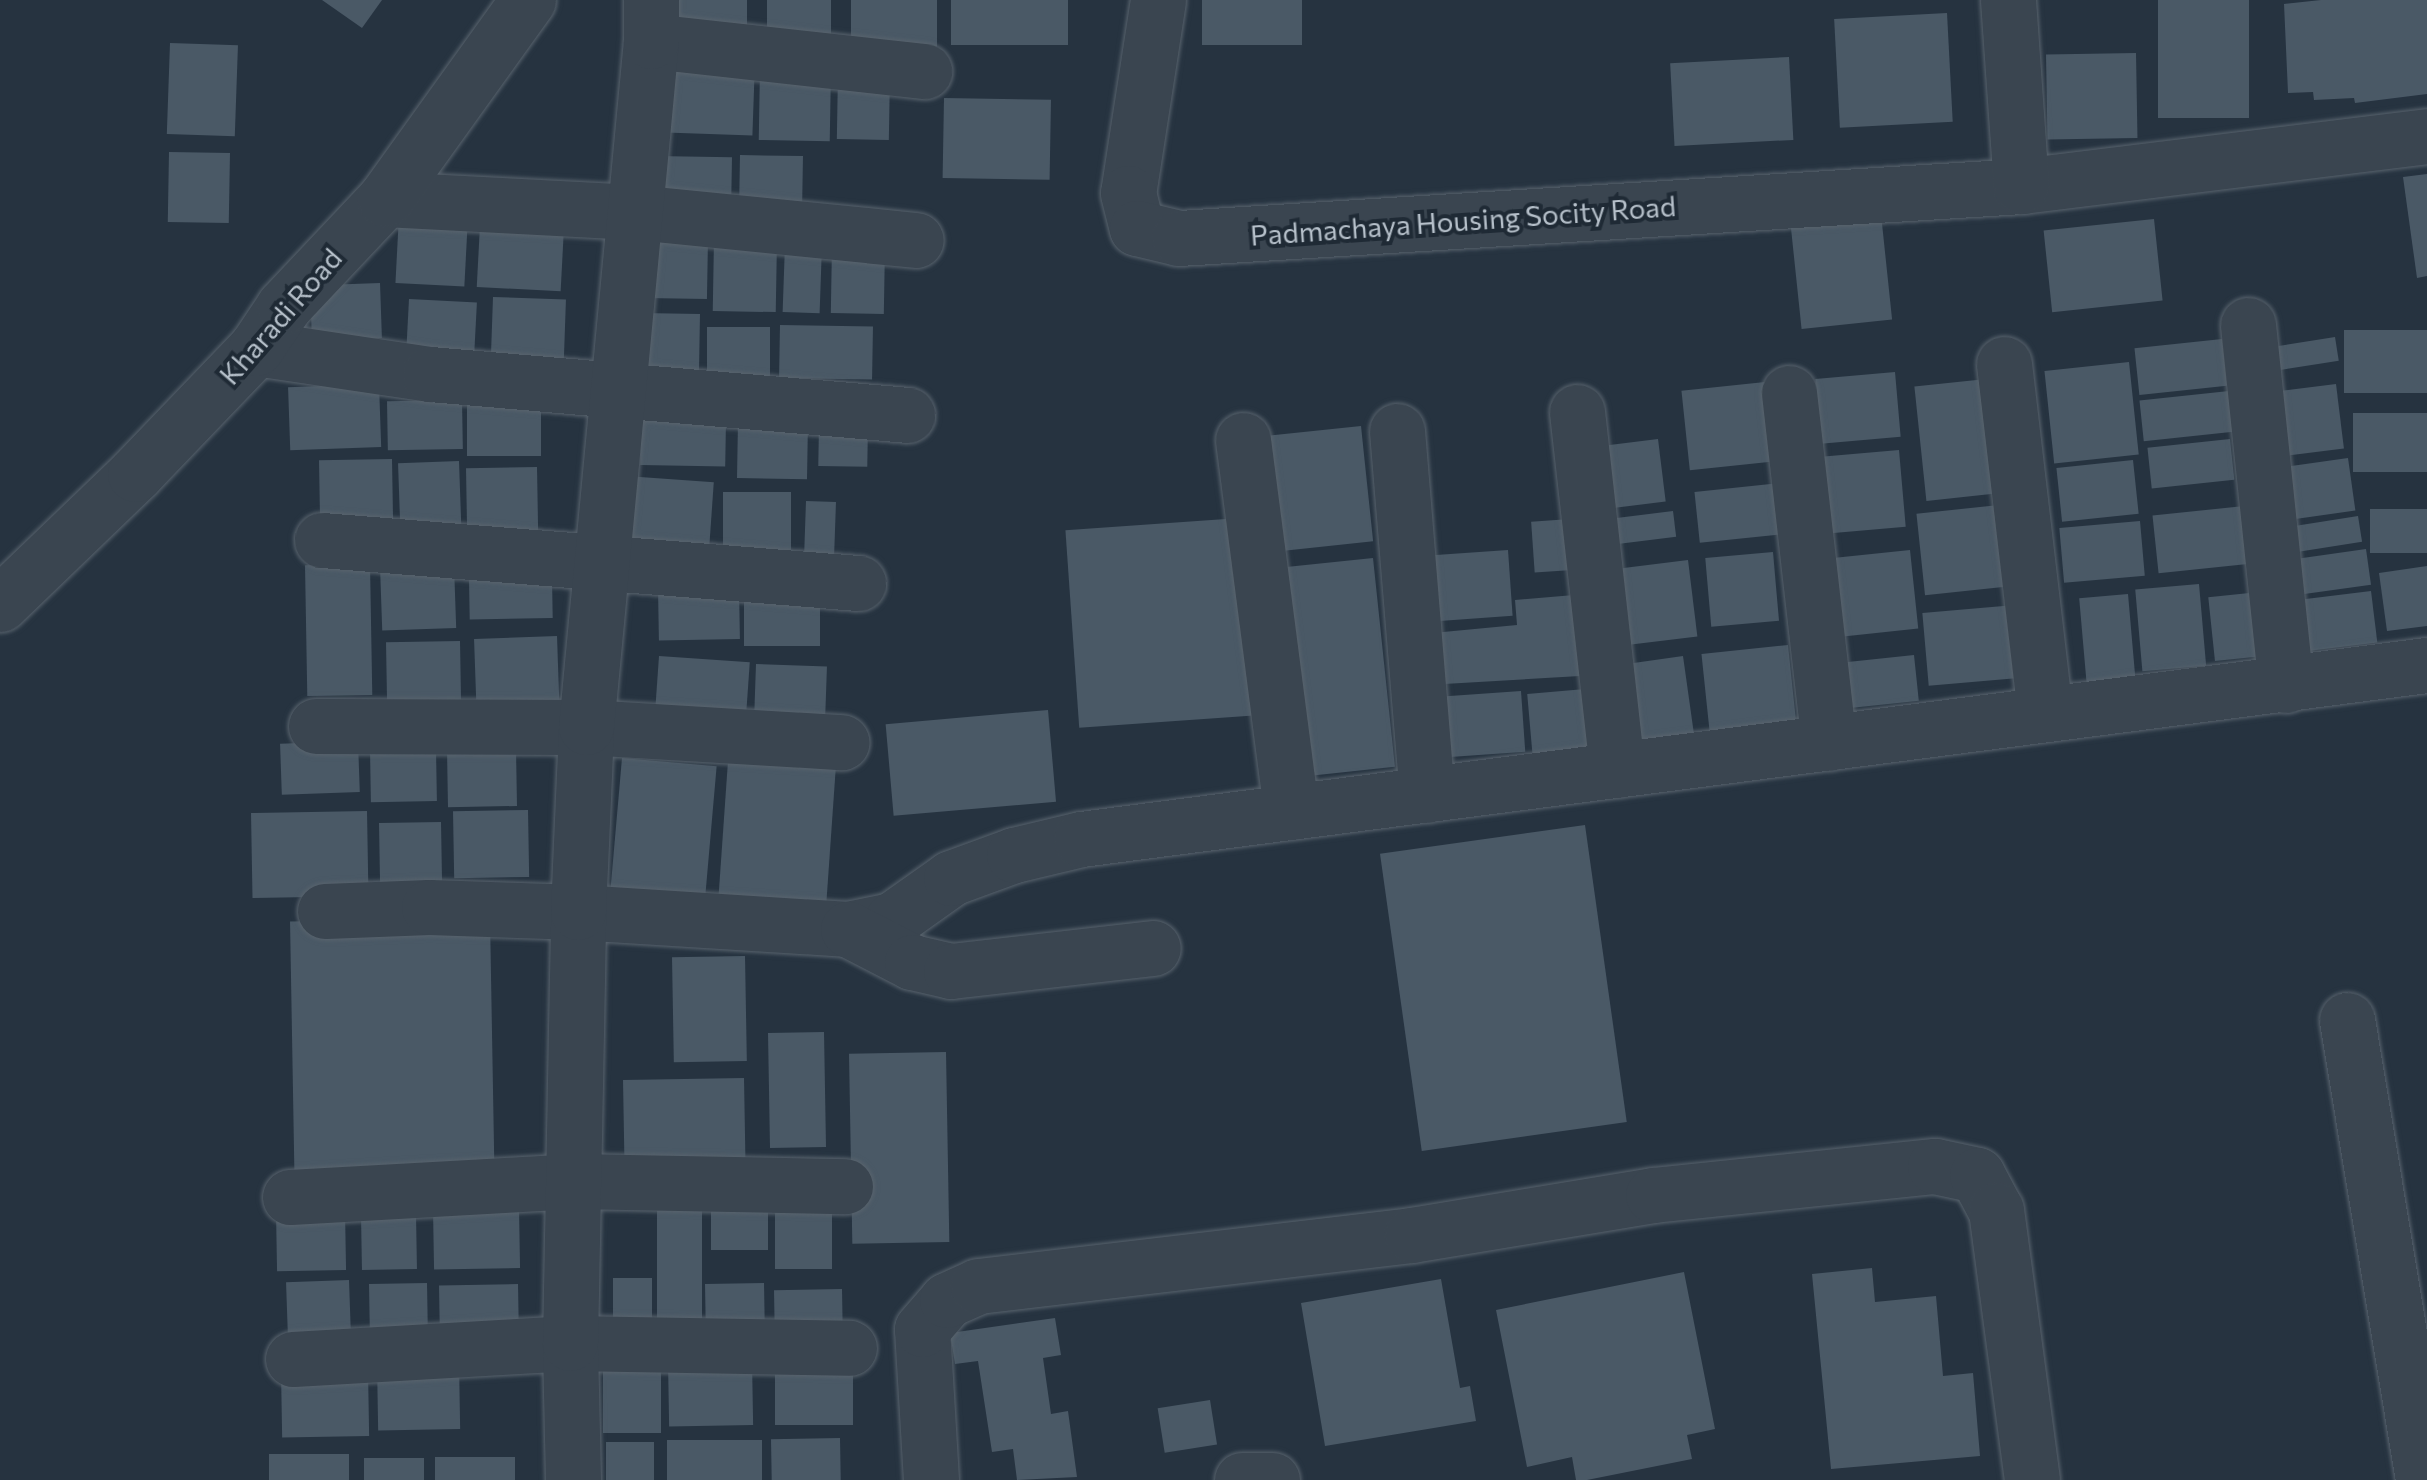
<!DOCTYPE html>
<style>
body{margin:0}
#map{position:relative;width:2427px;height:1480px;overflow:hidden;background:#263340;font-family:Commissioner,sans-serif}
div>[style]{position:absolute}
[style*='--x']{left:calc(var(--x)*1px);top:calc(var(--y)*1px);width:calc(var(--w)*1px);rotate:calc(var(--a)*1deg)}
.building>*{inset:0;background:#4a5966;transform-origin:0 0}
.roads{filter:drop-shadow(0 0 2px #58636d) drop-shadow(0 0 2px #58636d)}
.minor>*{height:55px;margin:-27.5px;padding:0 27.5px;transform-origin:27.5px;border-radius:27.5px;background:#3a4550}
span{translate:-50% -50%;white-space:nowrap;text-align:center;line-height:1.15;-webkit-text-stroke:8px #1f2a35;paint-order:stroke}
.street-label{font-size:28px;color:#b6c0ca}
</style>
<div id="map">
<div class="building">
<i style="clip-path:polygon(322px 0,382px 0,362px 28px)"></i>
<i style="left:667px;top:0;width:80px;height:26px"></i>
<i style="left:767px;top:0;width:64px;height:41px"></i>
<i style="left:851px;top:0;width:86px;height:47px"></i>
<i style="left:951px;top:0;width:117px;height:45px"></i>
<i style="left:1202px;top:0;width:100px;height:45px"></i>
<i style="left:2158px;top:0;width:91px;height:118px"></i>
<i style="clip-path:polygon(2321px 0,2427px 0,2427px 94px,2355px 103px,2354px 98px,2314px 100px,2313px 92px,2288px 93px,2284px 4px)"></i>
<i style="left:1947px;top:13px;width:109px;height:113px;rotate:87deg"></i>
<i style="left:170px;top:43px;width:68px;height:91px;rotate:2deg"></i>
<i style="left:2136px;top:53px;width:85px;height:90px;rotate:89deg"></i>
<i style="left:1789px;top:57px;width:83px;height:119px;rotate:87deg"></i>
<i style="left:654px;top:59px;width:101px;height:73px;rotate:2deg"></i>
<i style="left:760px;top:68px;width:71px;height:72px;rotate:1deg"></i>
<i style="left:838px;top:72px;width:52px;height:67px;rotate:1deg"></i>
<i style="left:944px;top:98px;width:107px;height:80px;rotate:1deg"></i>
<i style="left:169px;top:152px;width:61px;height:70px;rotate:1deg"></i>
<i style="left:740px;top:155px;width:63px;height:59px;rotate:1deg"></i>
<i style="left:655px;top:156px;width:77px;height:50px;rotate:1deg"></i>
<i style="clip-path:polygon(2427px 174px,2427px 276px,2417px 278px,2403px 177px)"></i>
<i style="left:1881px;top:214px;width:106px;height:91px;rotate:84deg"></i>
<i style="left:399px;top:215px;width:69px;height:68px;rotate:3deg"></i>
<i style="left:2154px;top:219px;width:82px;height:111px;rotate:84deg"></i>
<i style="left:480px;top:225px;width:84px;height:62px;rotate:3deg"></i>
<i style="left:646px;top:238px;width:62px;height:60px;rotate:1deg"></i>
<i style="left:714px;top:239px;width:63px;height:72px;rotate:1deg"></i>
<i style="left:785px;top:244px;width:37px;height:68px;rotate:2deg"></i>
<i style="left:832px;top:245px;width:53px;height:68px;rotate:1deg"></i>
<i style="left:380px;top:283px;width:55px;height:70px;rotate:88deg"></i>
<i style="left:493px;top:297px;width:73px;height:65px;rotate:2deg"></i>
<i style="left:409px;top:299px;width:68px;height:63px;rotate:3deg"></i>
<i style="left:642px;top:313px;width:58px;height:59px;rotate:1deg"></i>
<i style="left:780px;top:325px;width:93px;height:53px;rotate:1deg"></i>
<i style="left:707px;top:327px;width:63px;height:55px"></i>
<i style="left:2427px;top:330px;width:63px;height:83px;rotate:90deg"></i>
<i style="left:2335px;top:337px;width:24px;height:83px;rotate:81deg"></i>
<i style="left:2222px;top:339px;width:47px;height:88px;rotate:84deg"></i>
<i style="left:2129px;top:362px;width:93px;height:85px;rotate:84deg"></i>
<i style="left:1895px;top:372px;width:65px;height:80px;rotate:85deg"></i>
<i style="left:1986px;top:379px;width:115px;height:72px;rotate:84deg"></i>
<i style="left:1765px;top:382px;width:80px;height:84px;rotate:84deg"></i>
<i style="left:379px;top:384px;width:63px;height:91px;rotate:88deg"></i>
<i style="left:2336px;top:384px;width:65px;height:64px;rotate:83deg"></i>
<i style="left:2229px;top:391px;width:41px;height:90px;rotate:84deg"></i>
<i style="left:541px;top:395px;width:61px;height:74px;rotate:90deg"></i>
<i style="left:462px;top:400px;width:49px;height:75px;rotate:89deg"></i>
<i style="left:2427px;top:413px;width:59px;height:74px;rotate:90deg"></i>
<i style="left:641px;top:420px;width:85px;height:45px;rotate:1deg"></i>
<i style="left:738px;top:421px;width:70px;height:57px;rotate:1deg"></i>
<i style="left:819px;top:424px;width:49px;height:42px;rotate:1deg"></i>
<i style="left:1361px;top:426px;width:116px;height:106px;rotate:84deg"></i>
<i style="left:1658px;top:439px;width:63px;height:65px;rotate:83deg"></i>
<i style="left:2230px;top:439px;width:41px;height:83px;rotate:84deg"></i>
<i style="left:1899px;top:450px;width:77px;height:78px;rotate:85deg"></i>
<i style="left:2348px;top:458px;width:53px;height:64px;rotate:82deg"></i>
<i style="left:392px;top:459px;width:68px;height:73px;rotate:89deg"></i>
<i style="left:2133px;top:460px;width:54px;height:77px;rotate:84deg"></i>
<i style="left:459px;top:461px;width:66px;height:61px;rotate:88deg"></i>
<i style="left:537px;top:467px;width:68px;height:71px;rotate:89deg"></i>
<i style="left:626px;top:476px;width:88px;height:69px;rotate:4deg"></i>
<i style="left:1781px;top:483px;width:51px;height:87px;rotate:84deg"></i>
<i style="left:723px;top:492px;width:68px;height:59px"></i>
<i style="left:806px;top:501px;width:30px;height:54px;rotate:2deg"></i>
<i style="left:1999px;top:505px;width:82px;height:83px;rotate:84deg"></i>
<i style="left:2244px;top:506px;width:58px;height:92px;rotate:84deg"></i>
<i style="left:2427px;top:509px;width:44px;height:57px;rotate:90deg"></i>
<i style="left:1673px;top:511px;width:26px;height:73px;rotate:83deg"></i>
<i style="left:2358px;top:516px;width:26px;height:69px;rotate:81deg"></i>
<i style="left:1240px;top:518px;width:198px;height:175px;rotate:86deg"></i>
<i style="left:1584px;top:518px;width:51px;height:53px;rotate:86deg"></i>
<i style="left:2140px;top:521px;width:55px;height:81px;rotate:85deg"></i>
<i style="left:2366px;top:549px;width:36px;height:80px;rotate:82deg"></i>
<i style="left:1508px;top:550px;width:66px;height:94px;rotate:86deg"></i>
<i style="left:1910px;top:550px;width:79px;height:87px;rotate:84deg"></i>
<i style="left:1773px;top:552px;width:69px;height:68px;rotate:85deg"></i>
<i style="left:1373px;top:558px;width:210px;height:92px;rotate:84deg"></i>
<i style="left:1688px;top:560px;width:77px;height:79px;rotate:83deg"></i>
<i style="left:370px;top:564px;width:131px;height:65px;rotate:89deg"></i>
<i style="left:454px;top:565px;width:63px;height:74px;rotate:88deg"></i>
<i style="clip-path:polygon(2427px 566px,2427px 626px,2387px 631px,2379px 573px)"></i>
<i style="left:552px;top:577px;width:41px;height:83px;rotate:89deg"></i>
<i style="left:2199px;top:584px;width:82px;height:64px;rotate:85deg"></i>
<i style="left:739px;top:587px;width:52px;height:81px;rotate:89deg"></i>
<i style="left:2371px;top:591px;width:52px;height:78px;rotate:83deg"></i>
<i style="left:2259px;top:592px;width:64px;height:51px;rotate:84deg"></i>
<i style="left:2128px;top:594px;width:89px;height:49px;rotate:85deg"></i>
<i style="left:744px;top:595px;width:76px;height:51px"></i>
<i style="clip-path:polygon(1574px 595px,1580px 676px,1427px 685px,1422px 634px,1517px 625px,1515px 600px)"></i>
<i style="left:2015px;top:605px;width:73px;height:93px;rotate:85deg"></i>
<i style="left:557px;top:636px;width:68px;height:83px;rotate:88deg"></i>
<i style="left:460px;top:641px;width:67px;height:74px;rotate:89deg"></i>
<i style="left:1788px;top:645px;width:77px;height:87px;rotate:84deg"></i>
<i style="left:1914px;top:655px;width:46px;height:69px;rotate:84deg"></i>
<i style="left:659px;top:656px;width:91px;height:61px;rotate:4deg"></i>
<i style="left:1683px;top:656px;width:80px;height:57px;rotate:82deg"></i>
<i style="left:756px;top:664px;width:71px;height:63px;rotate:2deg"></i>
<i style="left:1585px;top:689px;width:62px;height:58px;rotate:85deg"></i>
<i style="left:1521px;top:691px;width:61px;height:93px;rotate:86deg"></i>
<i style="left:1048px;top:710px;width:92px;height:163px;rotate:85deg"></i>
<i style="left:358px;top:741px;width:51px;height:78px;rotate:88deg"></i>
<i style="left:436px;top:749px;width:52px;height:66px;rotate:89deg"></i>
<i style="left:516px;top:749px;width:57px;height:69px;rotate:89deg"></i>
<i style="left:622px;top:758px;width:95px;height:132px;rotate:5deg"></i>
<i style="left:728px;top:761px;width:108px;height:135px;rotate:4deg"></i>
<i style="left:528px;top:810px;width:67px;height:75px;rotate:89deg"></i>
<i style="left:367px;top:811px;width:85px;height:116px;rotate:89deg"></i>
<i style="left:441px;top:822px;width:65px;height:62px;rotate:89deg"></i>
<i style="left:1585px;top:825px;width:300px;height:207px;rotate:82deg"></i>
<i style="left:490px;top:918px;width:251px;height:200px;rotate:89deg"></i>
<i style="left:745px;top:956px;width:105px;height:73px;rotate:89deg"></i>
<i style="left:824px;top:1032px;width:115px;height:56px;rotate:89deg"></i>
<i style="left:946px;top:1052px;width:190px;height:97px;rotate:89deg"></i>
<i style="left:744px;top:1078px;width:87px;height:121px;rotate:89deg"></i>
<i style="left:702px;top:1193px;width:138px;height:45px;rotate:90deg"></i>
<i style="left:768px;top:1198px;width:52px;height:57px;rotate:90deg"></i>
<i style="left:775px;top:1198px;width:57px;height:71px"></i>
<i style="left:519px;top:1208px;width:60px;height:86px;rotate:89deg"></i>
<i style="left:345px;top:1210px;width:60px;height:69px;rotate:89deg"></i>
<i style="left:416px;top:1214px;width:55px;height:55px;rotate:89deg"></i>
<i style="clip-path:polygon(1872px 1268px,1875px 1302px,1936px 1296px,1943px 1376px,1973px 1373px,1980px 1456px,1831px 1469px,1812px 1274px)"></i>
<i style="clip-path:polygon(1684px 1272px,1715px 1429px,1687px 1435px,1692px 1459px,1587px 1480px,1576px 1480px,1572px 1457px,1527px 1467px,1496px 1310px)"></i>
<i style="left:613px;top:1278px;width:39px;height:52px"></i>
<i style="clip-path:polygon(1441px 1279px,1460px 1388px,1470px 1386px,1476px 1421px,1325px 1446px,1301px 1303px)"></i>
<i style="left:349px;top:1280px;width:62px;height:63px;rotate:88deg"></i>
<i style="left:427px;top:1283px;width:60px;height:58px;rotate:89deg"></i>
<i style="left:764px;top:1283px;width:52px;height:59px;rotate:89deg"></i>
<i style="left:518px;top:1284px;width:60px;height:79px;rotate:89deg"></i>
<i style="left:842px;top:1289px;width:47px;height:68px;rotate:89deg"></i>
<i style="clip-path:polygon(1055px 1318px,1061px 1355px,1043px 1358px,1051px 1414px,1068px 1411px,1077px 1477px,1017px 1480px,1013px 1449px,992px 1452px,978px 1361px,955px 1364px,950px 1333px)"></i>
<i style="left:752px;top:1360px;width:65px;height:84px;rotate:89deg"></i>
<i style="left:661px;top:1361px;width:72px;height:58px;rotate:90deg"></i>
<i style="left:459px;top:1362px;width:67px;height:82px;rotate:89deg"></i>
<i style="left:775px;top:1365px;width:78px;height:60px"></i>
<i style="left:368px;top:1370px;width:66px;height:87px;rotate:89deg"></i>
<i style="left:1210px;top:1400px;width:45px;height:53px;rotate:81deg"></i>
<i style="left:840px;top:1438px;width:42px;height:69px;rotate:89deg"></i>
<i style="left:762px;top:1440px;width:40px;height:95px;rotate:90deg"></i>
<i style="left:606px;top:1442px;width:48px;height:38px"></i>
<i style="left:349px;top:1454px;width:26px;height:80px;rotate:90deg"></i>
<i style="left:515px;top:1457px;width:23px;height:80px;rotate:90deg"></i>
<i style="left:364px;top:1458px;width:60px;height:22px"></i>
</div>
<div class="roads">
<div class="minor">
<i style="--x:1158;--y:0;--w:195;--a:98.8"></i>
<i style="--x:1128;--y:193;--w:36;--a:76"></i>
<i style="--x:1137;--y:228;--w:43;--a:13.4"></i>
<i style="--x:1179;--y:238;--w:844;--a:-3.53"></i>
<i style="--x:2021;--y:186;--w:409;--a:-7"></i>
<i style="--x:2008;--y:0;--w:186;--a:86"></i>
<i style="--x:651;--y:41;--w:275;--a:6.3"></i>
<i style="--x:385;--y:199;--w:250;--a:3"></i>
<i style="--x:635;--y:212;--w:282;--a:5.7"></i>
<i style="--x:2248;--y:325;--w:362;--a:84"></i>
<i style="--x:256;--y:348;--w:176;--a:8.5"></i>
<i style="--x:430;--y:374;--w:479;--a:4.9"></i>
<i style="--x:2004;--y:364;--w:352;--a:83.3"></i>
<i style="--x:1789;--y:393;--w:352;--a:83.5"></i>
<i style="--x:1577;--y:412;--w:360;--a:83.6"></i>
<i style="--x:1397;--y:431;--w:365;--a:85.3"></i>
<i style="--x:1243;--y:440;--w:375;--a:82.6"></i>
<i style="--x:322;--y:540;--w:538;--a:4.59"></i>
<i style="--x:0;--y:604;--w:187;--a:-43.9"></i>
<i style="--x:135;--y:474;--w:175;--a:-46.2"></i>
<i style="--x:256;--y:348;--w:50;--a:-56.3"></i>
<i style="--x:284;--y:306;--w:147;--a:-46.7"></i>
<i style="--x:385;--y:199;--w:245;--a:-54.3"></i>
<i style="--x:316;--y:726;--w:270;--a:0.2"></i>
<i style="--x:586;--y:727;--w:256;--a:3.4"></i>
<i style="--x:325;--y:911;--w:104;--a:-2.2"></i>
<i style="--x:429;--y:907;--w:149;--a:1.9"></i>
<i style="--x:578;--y:912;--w:271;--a:3.6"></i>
<i style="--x:848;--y:929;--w:45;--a:-11.6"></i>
<i style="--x:892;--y:920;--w:72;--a:-35.4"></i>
<i style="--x:951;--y:878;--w:67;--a:-20.1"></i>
<i style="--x:1014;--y:855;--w:69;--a:-13.4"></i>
<i style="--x:1081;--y:839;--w:1357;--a:-7.37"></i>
<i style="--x:848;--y:929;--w:72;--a:27.3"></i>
<i style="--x:912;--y:962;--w:40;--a:13"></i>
<i style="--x:951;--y:971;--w:203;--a:-6.5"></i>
<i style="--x:2347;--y:1020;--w:466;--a:80.6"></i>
<i style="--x:290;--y:1197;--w:284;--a:-3.2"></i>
<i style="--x:574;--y:1181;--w:271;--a:1.1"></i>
<i style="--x:293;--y:1359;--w:277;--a:-3.3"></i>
<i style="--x:570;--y:1343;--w:279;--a:1"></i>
<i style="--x:573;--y:1480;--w:137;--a:-91.3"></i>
<i style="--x:570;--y:1343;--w:431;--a:-88.9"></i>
<i style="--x:578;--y:912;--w:185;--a:-87.5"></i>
<i style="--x:586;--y:727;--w:689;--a:-84.59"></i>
<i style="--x:651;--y:41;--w:41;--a:-90"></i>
<i style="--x:931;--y:1480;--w:151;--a:-93.4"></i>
<i style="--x:922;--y:1329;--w:38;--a:-49"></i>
<i style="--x:947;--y:1300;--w:34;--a:-24"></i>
<i style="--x:978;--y:1286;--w:437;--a:-6.7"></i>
<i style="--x:1412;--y:1235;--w:244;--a:-9.4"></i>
<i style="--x:1653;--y:1195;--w:283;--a:-5.9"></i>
<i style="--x:1935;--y:1166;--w:43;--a:12.1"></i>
<i style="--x:1977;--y:1175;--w:40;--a:62"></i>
<i style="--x:1996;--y:1210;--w:272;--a:82.4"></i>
<i style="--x:1242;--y:1480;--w:30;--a:0"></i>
</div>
</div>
<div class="street-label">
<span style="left:1463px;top:220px;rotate:-4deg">Padmachaya Housing Socity Road</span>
<span style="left:280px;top:316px;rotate:-49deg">Kharadi Road</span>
</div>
</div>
